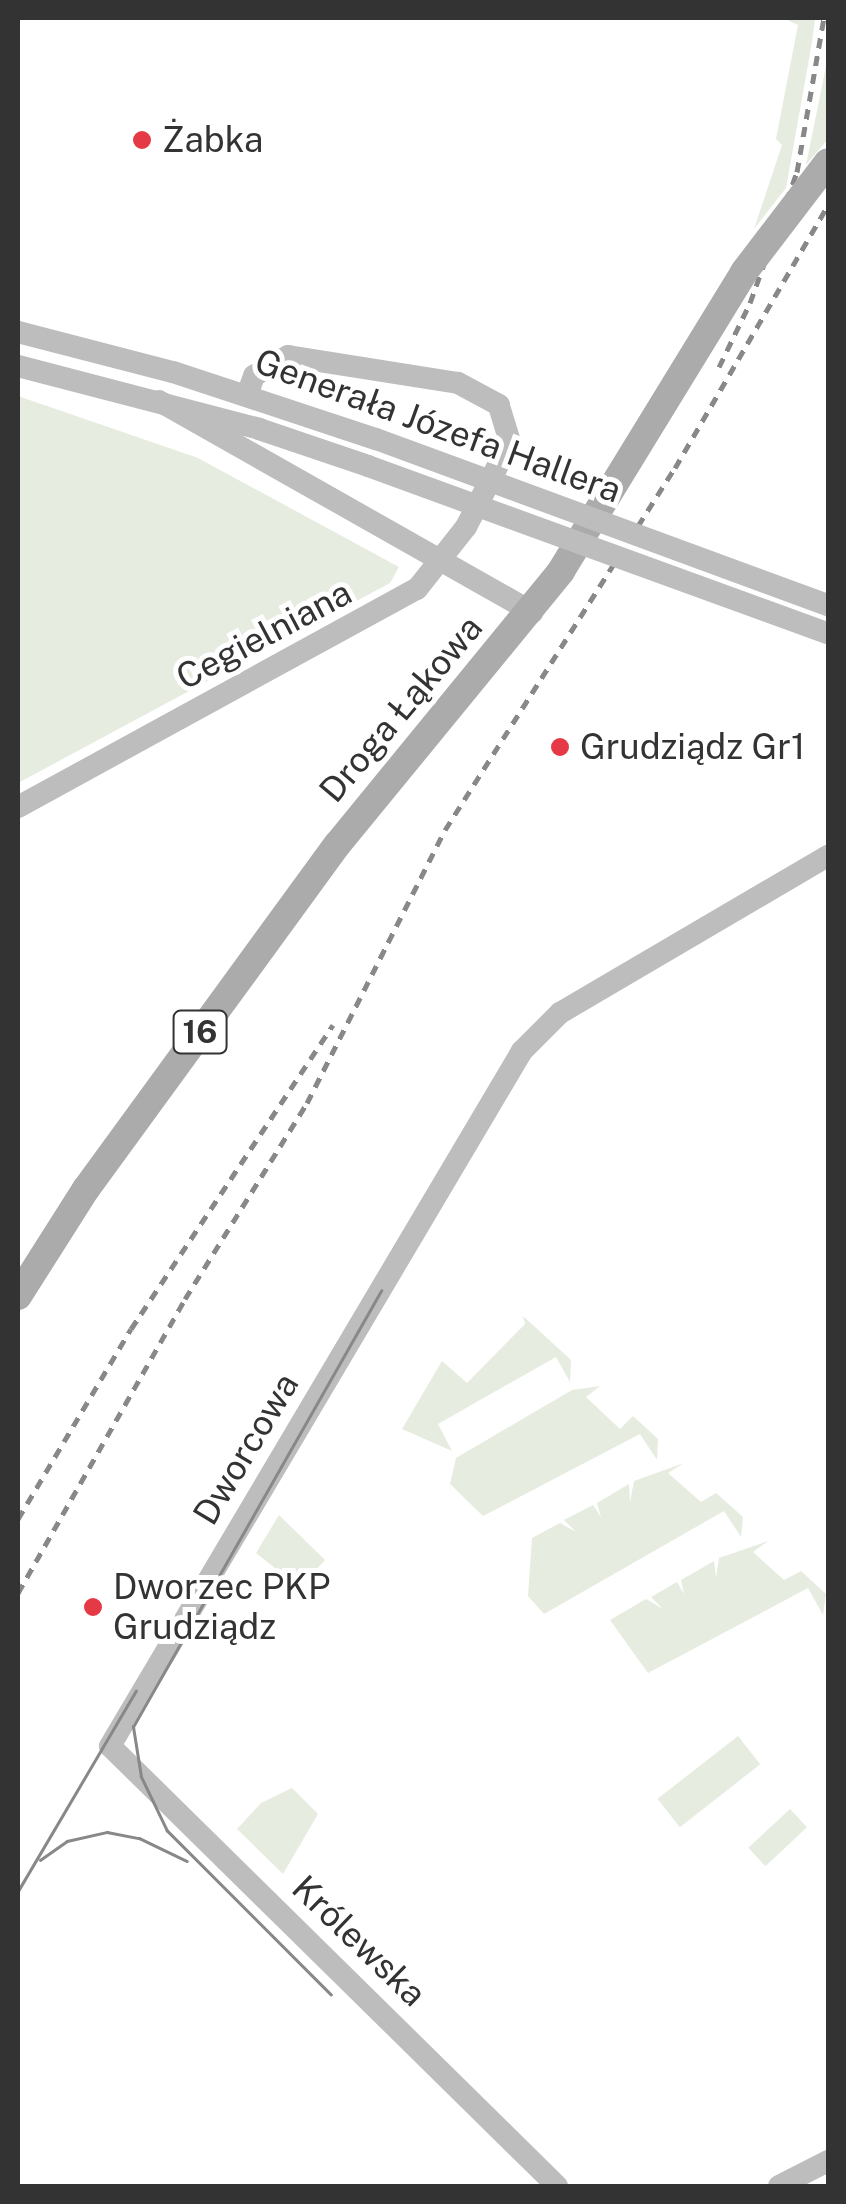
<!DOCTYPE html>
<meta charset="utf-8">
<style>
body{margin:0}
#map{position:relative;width:846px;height:2204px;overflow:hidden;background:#fff;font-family:"Public Sans",sans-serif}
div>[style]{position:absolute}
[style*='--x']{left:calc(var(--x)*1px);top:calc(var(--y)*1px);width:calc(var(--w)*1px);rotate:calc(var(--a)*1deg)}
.green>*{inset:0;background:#e6ecdf;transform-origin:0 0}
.secondary>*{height:22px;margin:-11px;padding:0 11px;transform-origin:11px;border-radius:11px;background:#bdbdbd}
.primary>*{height:28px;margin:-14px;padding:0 14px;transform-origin:14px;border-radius:14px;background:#ababab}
.tram>*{height:2.5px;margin:-1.25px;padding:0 1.25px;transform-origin:1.25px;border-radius:1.25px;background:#888}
.rail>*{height:5px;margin-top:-2.5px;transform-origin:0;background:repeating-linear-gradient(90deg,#888 0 10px,transparent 0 18px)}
.secondary-bridge>*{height:22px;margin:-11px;padding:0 11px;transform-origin:11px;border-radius:11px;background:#bdbdbd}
.primary-bridge>*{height:28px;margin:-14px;padding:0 14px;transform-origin:14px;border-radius:14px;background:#ababab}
.dots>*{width:28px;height:28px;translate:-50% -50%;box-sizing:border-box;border:5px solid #fff;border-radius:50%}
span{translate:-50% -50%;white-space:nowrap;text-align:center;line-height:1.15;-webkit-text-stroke:10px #fff;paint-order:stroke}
.shield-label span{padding:2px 8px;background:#fff;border:2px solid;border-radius:8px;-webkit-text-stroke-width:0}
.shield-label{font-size:32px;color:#333;font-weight:700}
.poi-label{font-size:35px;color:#333}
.left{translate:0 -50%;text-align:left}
.street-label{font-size:35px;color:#333}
.frame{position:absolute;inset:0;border:20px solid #333;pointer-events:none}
</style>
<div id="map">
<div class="green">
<i style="clip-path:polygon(783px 18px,815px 18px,812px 42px,786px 188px,754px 229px,782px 145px,776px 139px,798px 25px)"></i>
<i style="clip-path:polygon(828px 40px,828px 139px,806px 165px,826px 66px)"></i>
<i style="clip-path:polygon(18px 396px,198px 458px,399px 567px,390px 583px,18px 783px)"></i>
<i style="clip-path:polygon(523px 1316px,571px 1360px,570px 1382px,556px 1357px,438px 1424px,452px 1451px,402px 1429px,442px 1361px,467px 1383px,525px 1324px)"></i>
<i style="clip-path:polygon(600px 1386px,586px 1397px,620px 1429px,633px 1416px,658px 1439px,657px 1460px,640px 1434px,483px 1516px,450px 1484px,456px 1458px,572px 1390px)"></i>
<i style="clip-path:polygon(684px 1463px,668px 1473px,701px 1502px,716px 1493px,743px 1517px,741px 1537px,724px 1511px,544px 1614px,528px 1596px,532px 1538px,560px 1523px,576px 1532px,564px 1520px,593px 1505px,601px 1517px,597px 1503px,629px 1484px,630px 1502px,634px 1481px)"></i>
<i style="clip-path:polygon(279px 1515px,325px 1560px,300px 1588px,256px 1553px)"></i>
<i style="clip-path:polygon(768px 1541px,753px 1552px,784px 1580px,801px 1571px,826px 1594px,823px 1615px,808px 1588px,648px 1673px,610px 1620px,646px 1599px,663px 1609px,651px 1597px,677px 1582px,684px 1594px,681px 1580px,714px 1561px,716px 1578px,719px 1558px)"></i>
<i style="left:738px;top:1736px;width:36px;height:102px;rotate:52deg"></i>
<i style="clip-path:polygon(292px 1788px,318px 1814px,283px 1874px,237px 1829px,261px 1803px)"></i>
<i style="left:790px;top:1809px;width:25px;height:57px;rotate:47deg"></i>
</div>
<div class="secondary">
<i style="--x:18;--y:332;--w:160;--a:14.5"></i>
<i style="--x:173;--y:372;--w:214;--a:18.3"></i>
<i style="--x:18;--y:366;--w:249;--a:14.6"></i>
<i style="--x:259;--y:429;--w:115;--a:18.7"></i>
<i style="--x:159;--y:401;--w:429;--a:29.5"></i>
<i style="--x:18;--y:807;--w:455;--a:-28.7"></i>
<i style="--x:417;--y:589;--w:79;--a:-51.7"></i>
<i style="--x:466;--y:527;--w:96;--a:-62.6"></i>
<i style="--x:510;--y:442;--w:39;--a:-107"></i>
<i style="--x:499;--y:405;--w:47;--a:-151.8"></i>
<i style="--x:458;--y:383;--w:172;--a:-171"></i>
<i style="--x:288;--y:356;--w:39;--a:150"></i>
<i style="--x:254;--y:376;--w:20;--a:110"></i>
<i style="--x:557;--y:2186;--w:627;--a:-135.45"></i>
<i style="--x:110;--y:1746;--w:808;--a:-59.34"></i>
<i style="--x:522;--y:1051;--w:54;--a:-45"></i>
<i style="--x:560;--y:1013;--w:311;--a:-30.4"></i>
<i style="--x:779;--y:2186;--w:55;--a:-27"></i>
</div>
<div class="primary">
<i style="--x:18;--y:1296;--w:127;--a:-57.6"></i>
<i style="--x:86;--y:1189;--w:426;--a:-53.9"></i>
<i style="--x:337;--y:845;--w:354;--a:-50.7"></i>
<i style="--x:561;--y:571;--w:351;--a:-58.5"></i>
</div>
<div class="tram">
<i style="--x:40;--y:1860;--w:33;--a:-35"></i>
<i style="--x:67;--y:1841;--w:41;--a:-12.7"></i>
<i style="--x:107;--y:1832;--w:33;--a:11"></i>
<i style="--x:139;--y:1838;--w:53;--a:25.6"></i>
<i style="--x:18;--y:1891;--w:232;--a:-59.5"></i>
<i style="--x:331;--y:1995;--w:232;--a:-135"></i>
<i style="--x:167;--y:1831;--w:60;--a:-115.7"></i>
<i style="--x:141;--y:1777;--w:51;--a:-99.1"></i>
<i style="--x:133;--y:1727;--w:502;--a:-60.37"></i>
</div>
<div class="rail">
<i style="--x:719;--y:367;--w:71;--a:-64.2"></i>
<i style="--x:750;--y:303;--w:139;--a:-70.3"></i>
<i style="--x:797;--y:172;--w:156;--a:-80.1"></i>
<i style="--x:18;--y:1519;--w:221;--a:-59.3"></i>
<i style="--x:131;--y:1329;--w:365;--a:-56.4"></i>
<i style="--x:18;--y:1593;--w:338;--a:-60.4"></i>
<i style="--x:185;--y:1299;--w:231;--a:-58.1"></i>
<i style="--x:307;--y:1103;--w:306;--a:-63.2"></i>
<i style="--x:445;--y:830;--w:429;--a:-57.6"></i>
<i style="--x:675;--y:468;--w:304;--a:-59.8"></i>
</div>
<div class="secondary-bridge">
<i style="--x:376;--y:439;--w:482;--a:20.2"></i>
<i style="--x:368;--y:466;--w:489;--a:20"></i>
</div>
<div class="primary-bridge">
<i style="--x:744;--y:272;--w:138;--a:-52.6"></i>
</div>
<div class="dots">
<i style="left:142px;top:140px;background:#e63946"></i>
<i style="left:560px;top:747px;background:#e63946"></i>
<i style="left:93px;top:1607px;background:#e63946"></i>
</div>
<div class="shield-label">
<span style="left:200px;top:1032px">16</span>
</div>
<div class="poi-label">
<span class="left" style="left:162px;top:140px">Żabka</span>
<span class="left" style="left:580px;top:747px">Grudziądz Gr1</span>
<span class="left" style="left:113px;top:1607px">Dworzec PKP<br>Grudziądz</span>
</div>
<div class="street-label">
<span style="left:438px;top:426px;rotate:20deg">Generała Józefa Hallera</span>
<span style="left:264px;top:635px;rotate:-28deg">Cegielniana</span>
<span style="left:401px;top:709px;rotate:-50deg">Droga Łąkowa</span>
<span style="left:246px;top:1449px;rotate:-59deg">Dworcowa</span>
<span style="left:359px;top:1941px;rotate:44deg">Królewska</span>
</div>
<div class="frame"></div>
</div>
